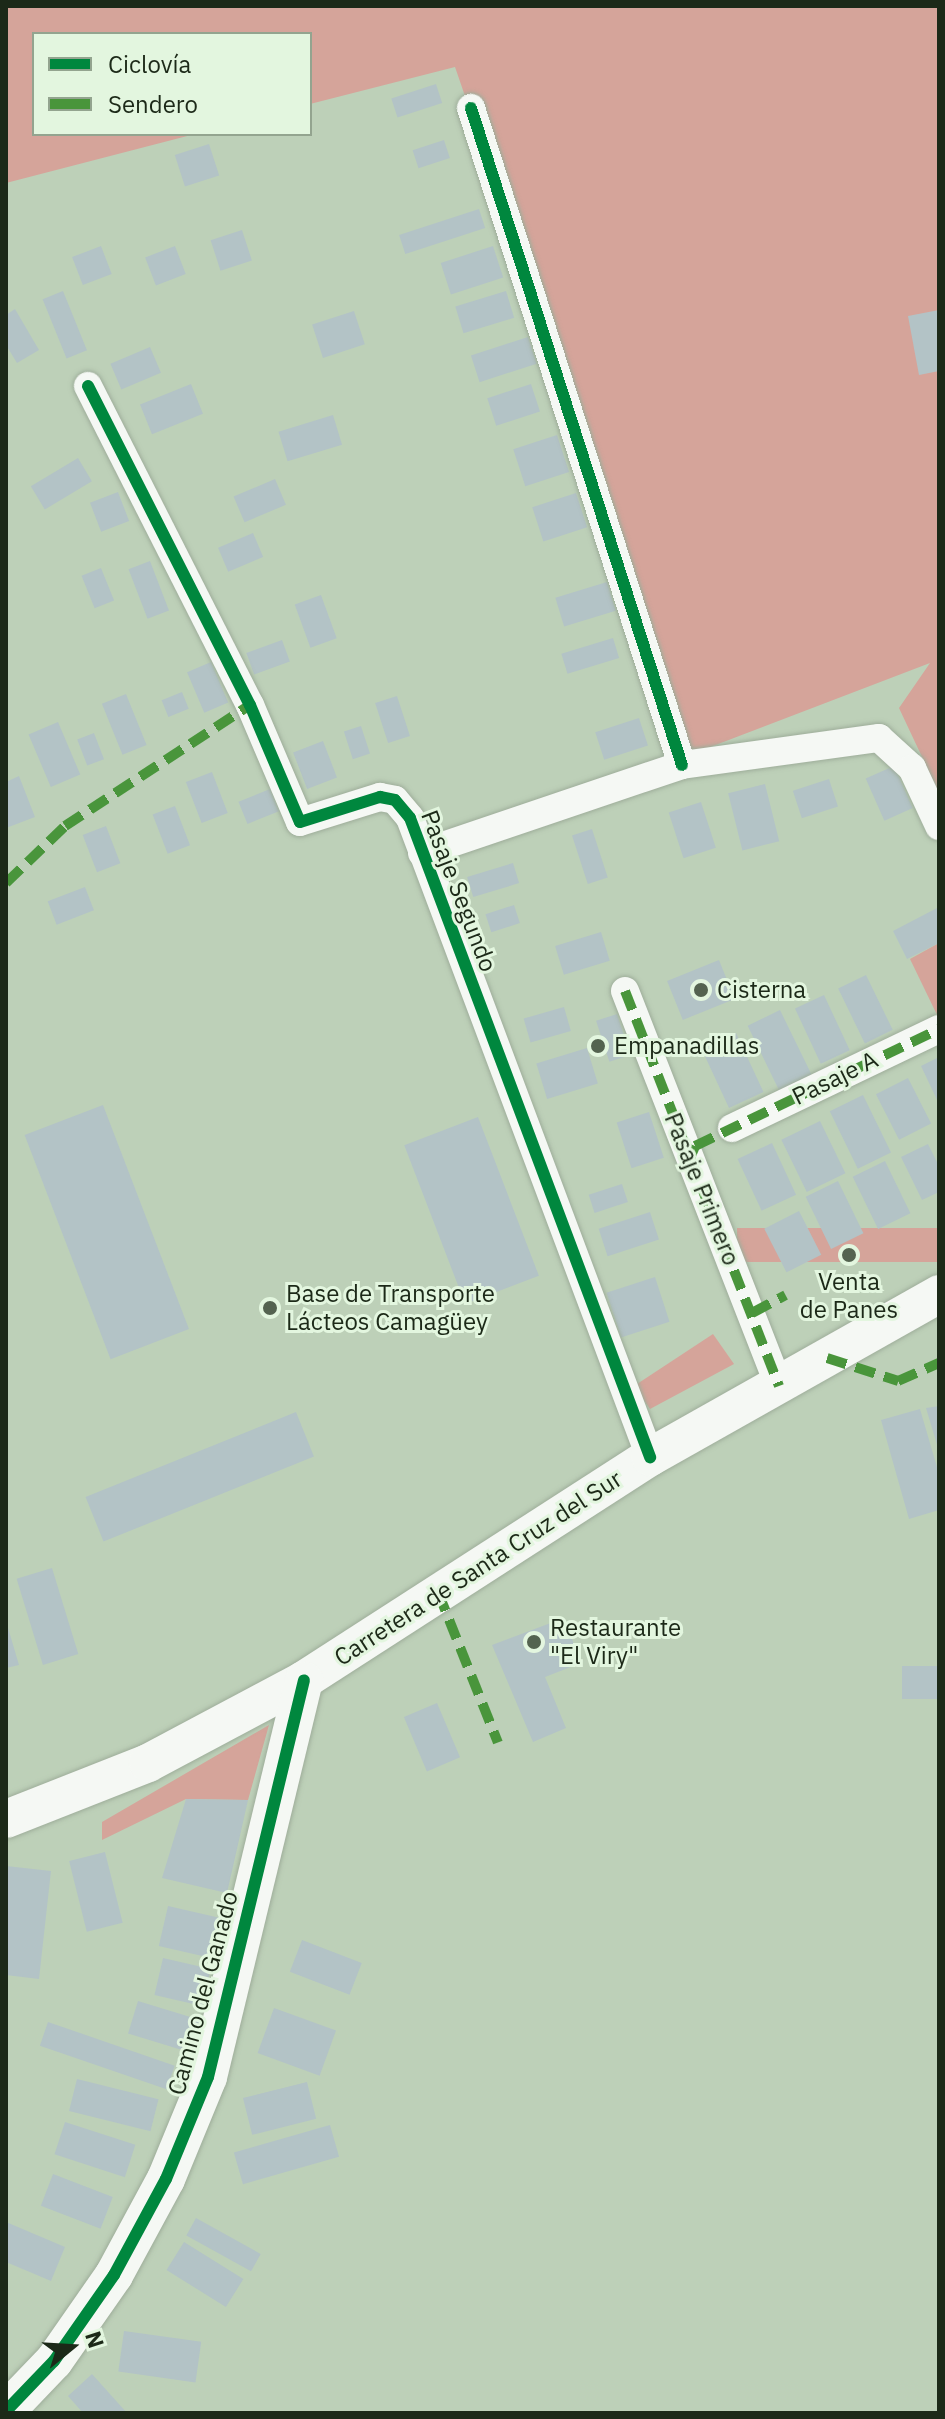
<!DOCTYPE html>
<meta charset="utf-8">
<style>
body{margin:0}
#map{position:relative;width:945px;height:2419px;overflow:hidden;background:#bdd0b8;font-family:"IBM Plex Sans",sans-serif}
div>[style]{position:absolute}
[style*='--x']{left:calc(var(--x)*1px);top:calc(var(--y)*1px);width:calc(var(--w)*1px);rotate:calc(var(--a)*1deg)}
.green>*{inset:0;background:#d5a49a;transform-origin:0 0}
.building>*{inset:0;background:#b3c3c6;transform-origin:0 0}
.roads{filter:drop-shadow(0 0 2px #9ead9a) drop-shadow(0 0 2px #9ead9a)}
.street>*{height:28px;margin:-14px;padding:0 14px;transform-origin:14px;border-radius:14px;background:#f5f8f4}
.secondary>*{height:38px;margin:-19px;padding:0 19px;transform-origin:19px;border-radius:19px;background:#f5f8f4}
.quiet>*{height:10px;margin-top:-5px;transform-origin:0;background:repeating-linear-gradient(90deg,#49953b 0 20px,transparent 0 30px)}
.cycleway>*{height:12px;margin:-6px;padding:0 6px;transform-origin:6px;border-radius:6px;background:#00873e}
.dots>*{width:22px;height:22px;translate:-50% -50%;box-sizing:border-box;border:4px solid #e3f6df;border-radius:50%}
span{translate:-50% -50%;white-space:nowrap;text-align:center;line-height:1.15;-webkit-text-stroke:6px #e3f6df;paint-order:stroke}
.street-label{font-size:24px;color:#1c2918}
.poi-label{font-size:24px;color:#1c2918}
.left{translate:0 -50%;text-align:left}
.frame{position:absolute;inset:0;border:8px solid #1c2918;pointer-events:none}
.legend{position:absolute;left:32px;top:32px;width:280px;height:104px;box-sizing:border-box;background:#e3f6df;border:2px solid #93a48f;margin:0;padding:10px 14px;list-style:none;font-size:24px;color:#1c2918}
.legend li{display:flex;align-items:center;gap:16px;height:40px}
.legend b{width:40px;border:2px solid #93a48f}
.north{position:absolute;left:32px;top:2307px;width:80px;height:80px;-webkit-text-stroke:6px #e3f6df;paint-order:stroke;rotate:72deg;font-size:22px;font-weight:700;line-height:32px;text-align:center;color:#1c2918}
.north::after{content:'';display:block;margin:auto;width:28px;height:36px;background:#1c2918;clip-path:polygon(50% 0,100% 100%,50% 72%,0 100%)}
</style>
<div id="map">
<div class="green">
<i style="clip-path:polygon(6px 6px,939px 6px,939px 793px,899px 708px,930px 663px,692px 754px,455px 67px,310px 104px,310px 34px,34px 34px,34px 134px,195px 134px,6px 183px)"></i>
<i style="clip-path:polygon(939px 943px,939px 1019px,910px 959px)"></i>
<i style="left:939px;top:1228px;width:34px;height:202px;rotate:90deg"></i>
<i style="clip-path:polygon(713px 1334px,734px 1364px,650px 1409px,634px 1386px)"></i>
<i style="clip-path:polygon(269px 1725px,248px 1800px,186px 1799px,102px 1840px,102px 1822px)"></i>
</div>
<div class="building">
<i style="left:436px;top:84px;width:20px;height:47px;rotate:72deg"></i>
<i style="left:444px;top:140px;width:19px;height:33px;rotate:72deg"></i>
<i style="left:209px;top:144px;width:33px;height:36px;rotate:72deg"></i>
<i style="left:479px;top:209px;width:20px;height:84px;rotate:72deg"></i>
<i style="left:242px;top:230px;width:32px;height:33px;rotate:72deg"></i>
<i style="left:101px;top:246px;width:30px;height:31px;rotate:69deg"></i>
<i style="left:175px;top:246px;width:30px;height:32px;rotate:69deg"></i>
<i style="left:493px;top:246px;width:33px;height:55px;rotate:72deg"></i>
<i style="left:63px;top:291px;width:64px;height:22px;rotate:68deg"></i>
<i style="left:506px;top:291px;width:28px;height:53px;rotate:73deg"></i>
<i style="clip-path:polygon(15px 309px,39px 350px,17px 363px,6px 345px,6px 315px)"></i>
<i style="clip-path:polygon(939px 310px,939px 371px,919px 375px,908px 316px)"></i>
<i style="left:354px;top:311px;width:35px;height:44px;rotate:72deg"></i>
<i style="left:528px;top:337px;width:28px;height:60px;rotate:72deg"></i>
<i style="left:150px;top:347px;width:28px;height:43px;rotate:67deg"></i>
<i style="left:191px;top:384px;width:32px;height:55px;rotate:68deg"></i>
<i style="left:531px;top:384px;width:29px;height:46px;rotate:72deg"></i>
<i style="left:333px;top:415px;width:31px;height:57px;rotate:73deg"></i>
<i style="left:557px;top:435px;width:39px;height:46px;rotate:72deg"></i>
<i style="left:78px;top:458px;width:27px;height:55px;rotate:59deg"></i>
<i style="left:275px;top:479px;width:28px;height:45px;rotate:67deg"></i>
<i style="left:118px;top:492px;width:31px;height:30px;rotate:69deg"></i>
<i style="left:576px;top:493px;width:36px;height:46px;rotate:72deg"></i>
<i style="left:253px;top:533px;width:26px;height:38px;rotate:67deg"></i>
<i style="left:150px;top:561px;width:53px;height:23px;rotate:69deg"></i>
<i style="left:101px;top:568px;width:35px;height:21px;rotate:68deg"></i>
<i style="left:607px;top:582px;width:30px;height:54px;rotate:73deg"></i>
<i style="left:321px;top:595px;width:46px;height:28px;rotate:70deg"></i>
<i style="left:613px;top:638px;width:21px;height:54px;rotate:73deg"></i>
<i style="left:282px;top:640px;width:23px;height:38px;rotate:70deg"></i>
<i style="left:211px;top:662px;width:44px;height:26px;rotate:67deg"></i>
<i style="left:182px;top:692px;width:18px;height:22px;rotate:68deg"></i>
<i style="left:126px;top:694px;width:55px;height:26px;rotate:68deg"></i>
<i style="left:397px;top:696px;width:42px;height:23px;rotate:72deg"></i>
<i style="left:639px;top:718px;width:29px;height:46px;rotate:72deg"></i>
<i style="left:58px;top:722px;width:57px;height:32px;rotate:67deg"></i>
<i style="left:361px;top:726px;width:29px;height:18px;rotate:72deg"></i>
<i style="left:94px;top:733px;width:28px;height:18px;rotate:69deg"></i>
<i style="left:323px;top:741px;width:39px;height:32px;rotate:69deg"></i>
<i style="left:894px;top:766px;width:46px;height:31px;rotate:66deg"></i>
<i style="left:212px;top:772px;width:44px;height:28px;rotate:69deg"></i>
<i style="clip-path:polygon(19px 776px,35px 817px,6px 828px,6px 782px)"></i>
<i style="left:829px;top:779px;width:29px;height:38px;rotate:72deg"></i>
<i style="left:765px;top:784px;width:59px;height:38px;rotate:76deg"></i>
<i style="left:270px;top:789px;width:24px;height:34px;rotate:68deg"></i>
<i style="left:701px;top:802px;width:48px;height:34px;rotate:72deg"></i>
<i style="left:175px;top:806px;width:42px;height:24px;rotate:69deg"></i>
<i style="left:106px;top:826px;width:40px;height:25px;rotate:69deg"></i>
<i style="left:592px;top:829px;width:51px;height:21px;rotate:72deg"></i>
<i style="left:513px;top:863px;width:21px;height:48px;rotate:73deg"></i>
<i style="left:85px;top:887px;width:25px;height:40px;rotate:69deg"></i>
<i style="left:514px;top:905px;width:19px;height:30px;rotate:72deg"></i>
<i style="clip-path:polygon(939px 907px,939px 943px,907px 959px,893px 931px)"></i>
<i style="left:601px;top:932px;width:30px;height:48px;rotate:73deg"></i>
<i style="left:719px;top:960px;width:42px;height:56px;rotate:68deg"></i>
<i style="left:866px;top:975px;width:61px;height:31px;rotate:64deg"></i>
<i style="left:824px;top:995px;width:61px;height:32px;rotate:65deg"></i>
<i style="left:564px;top:1007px;width:25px;height:42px;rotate:74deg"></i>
<i style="left:780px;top:1010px;width:73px;height:36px;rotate:64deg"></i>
<i style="left:617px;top:1014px;width:43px;height:22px;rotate:72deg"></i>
<i style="left:736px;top:1033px;width:65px;height:38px;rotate:65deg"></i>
<i style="left:587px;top:1048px;width:37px;height:53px;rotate:73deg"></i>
<i style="clip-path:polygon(939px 1057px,939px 1104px,921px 1066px)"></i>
<i style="left:908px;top:1078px;width:51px;height:36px;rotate:63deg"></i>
<i style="left:863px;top:1095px;width:64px;height:37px;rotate:64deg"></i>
<i style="left:103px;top:1105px;width:240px;height:84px;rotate:69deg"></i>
<i style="left:649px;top:1112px;width:48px;height:34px;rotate:72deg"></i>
<i style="left:478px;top:1117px;width:170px;height:79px;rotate:69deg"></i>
<i style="left:820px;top:1121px;width:58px;height:43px;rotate:64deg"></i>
<i style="left:772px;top:1143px;width:57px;height:38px;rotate:65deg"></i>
<i style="clip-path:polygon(928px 1144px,939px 1166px,939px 1192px,922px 1200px,901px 1157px)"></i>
<i style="left:885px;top:1161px;width:58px;height:36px;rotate:64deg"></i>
<i style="left:838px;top:1181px;width:58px;height:36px;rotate:64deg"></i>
<i style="left:622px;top:1184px;width:19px;height:35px;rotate:72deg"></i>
<i style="left:799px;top:1211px;width:49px;height:39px;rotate:63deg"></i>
<i style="left:650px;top:1212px;width:29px;height:54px;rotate:72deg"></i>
<i style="left:655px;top:1277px;width:47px;height:51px;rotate:72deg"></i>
<i style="clip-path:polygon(939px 1406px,939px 1448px,938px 1448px,926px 1408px)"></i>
<i style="clip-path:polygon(920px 1409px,939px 1474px,939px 1510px,909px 1519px,881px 1420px)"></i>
<i style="left:296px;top:1412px;width:48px;height:227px;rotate:68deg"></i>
<i style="left:52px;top:1568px;width:90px;height:37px;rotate:73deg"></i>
<i style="clip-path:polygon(564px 1618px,581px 1663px,545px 1677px,566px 1728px,533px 1742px,492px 1645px)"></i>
<i style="clip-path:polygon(6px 1621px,19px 1665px,6px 1668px)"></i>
<i style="left:939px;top:1666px;width:33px;height:37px;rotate:90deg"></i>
<i style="left:437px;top:1703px;width:59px;height:36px;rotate:67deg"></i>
<i style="clip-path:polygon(186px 1799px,248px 1800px,227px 1893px,162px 1878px)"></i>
<i style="left:105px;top:1852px;width:73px;height:37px;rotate:76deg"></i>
<i style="clip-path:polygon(6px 1866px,51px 1871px,39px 1979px,6px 1975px)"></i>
<i style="left:168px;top:1906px;width:57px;height:41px;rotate:13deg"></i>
<i style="left:302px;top:1940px;width:64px;height:34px;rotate:21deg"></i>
<i style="left:163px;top:1958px;width:49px;height:38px;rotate:13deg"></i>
<i style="left:138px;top:2001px;width:65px;height:34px;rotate:17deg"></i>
<i style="left:274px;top:2008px;width:66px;height:48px;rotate:20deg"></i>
<i style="left:48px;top:2022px;width:134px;height:25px;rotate:19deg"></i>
<i style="left:77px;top:2079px;width:84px;height:33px;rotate:14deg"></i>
<i style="left:307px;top:2082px;width:38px;height:66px;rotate:76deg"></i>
<i style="left:65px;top:2122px;width:74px;height:34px;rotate:18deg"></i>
<i style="left:330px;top:2125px;width:33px;height:100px;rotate:74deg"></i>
<i style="left:53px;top:2174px;width:64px;height:34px;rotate:21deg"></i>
<i style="left:196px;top:2218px;width:74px;height:20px;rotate:29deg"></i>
<i style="clip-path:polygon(6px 2222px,65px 2247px,51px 2281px,6px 2262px)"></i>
<i style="left:184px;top:2242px;width:70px;height:33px;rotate:32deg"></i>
<i style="left:124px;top:2331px;width:78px;height:41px;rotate:8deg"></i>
<i style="clip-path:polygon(92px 2374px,127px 2413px,83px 2413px,68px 2396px)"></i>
</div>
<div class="roads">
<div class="street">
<i style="--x:471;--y:108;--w:690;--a:72.2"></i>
<i style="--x:88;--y:386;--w:358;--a:63.1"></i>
<i style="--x:250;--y:705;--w:127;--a:66.9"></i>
<i style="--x:300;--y:822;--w:84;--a:-17.4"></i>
<i style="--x:380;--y:797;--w:15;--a:11"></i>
<i style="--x:395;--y:800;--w:23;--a:50"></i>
<i style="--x:410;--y:818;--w:683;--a:69.41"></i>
<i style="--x:422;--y:853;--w:274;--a:-18.7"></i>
<i style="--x:682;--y:765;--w:199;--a:-7.8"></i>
<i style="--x:879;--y:738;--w:45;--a:42.3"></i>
<i style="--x:912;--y:768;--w:64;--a:65"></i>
<i style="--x:625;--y:991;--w:424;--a:68.7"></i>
<i style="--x:732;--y:1128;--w:229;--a:-25.6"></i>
</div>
<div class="secondary">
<i style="--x:6;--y:1819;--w:153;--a:-21.5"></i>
<i style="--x:148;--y:1763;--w:177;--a:-28"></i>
<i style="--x:304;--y:1680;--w:412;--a:-32.8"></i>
<i style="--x:650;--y:1457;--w:332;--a:-29.4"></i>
<i style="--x:6;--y:2411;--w:69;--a:-46.2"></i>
<i style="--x:54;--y:2361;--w:105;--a:-55.1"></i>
<i style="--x:114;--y:2275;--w:109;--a:-61.6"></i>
<i style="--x:166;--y:2179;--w:110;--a:-67.6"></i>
<i style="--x:208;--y:2077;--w:408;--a:-76.4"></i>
</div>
</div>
<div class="quiet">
<i style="--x:6;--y:883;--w:82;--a:-44"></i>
<i style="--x:65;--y:826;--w:221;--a:-33.2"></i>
<i style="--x:625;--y:991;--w:424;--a:68.7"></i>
<i style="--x:690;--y:1158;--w:13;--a:-67"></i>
<i style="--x:695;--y:1146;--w:271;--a:-25.6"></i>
<i style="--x:752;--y:1313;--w:38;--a:-28"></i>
<i style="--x:827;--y:1358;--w:75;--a:17.9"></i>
<i style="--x:898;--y:1381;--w:45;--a:-23.7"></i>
<i style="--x:438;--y:1592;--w:162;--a:68.3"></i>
</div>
<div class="cycleway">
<i style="--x:471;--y:108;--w:690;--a:72.2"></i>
<i style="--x:88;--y:386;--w:358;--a:63.1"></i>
<i style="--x:250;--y:705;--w:127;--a:66.9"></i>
<i style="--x:300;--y:822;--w:84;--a:-17.4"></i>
<i style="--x:380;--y:797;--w:15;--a:11"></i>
<i style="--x:395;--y:800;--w:23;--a:50"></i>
<i style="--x:410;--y:818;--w:683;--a:69.41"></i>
<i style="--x:6;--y:2411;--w:69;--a:-46.2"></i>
<i style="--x:54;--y:2361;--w:105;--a:-55.1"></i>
<i style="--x:114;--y:2275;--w:109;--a:-61.6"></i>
<i style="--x:166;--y:2179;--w:110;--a:-67.6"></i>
<i style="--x:208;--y:2077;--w:408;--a:-76.4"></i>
</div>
<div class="dots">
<i style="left:701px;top:990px;background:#546350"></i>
<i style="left:598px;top:1046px;background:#546350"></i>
<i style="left:849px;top:1255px;background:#546350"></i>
<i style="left:270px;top:1308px;background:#546350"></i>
<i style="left:534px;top:1642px;background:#546350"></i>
</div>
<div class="street-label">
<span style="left:459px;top:891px;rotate:69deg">Pasaje Segundo</span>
<span style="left:835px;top:1078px;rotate:-26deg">Pasaje A</span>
<span style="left:702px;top:1189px;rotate:68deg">Pasaje Primero</span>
<span style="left:478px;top:1568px;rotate:-33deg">Carretera de Santa Cruz del Sur</span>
<span style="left:203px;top:1993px;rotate:-75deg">Camino del Ganado</span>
</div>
<div class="poi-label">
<span class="left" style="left:717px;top:990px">Cisterna</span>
<span class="left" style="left:614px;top:1046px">Empanadillas</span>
<span style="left:849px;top:1296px">Venta<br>de Panes</span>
<span class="left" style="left:286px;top:1308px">Base de Transporte<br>Lácteos Camagüey</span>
<span class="left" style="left:550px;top:1642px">Restaurante<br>"El Viry"</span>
</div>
<div class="frame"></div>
<ul class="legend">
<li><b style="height:10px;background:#00873e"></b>Ciclovía</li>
<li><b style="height:10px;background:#49953b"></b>Sendero</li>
</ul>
<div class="north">N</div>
</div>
